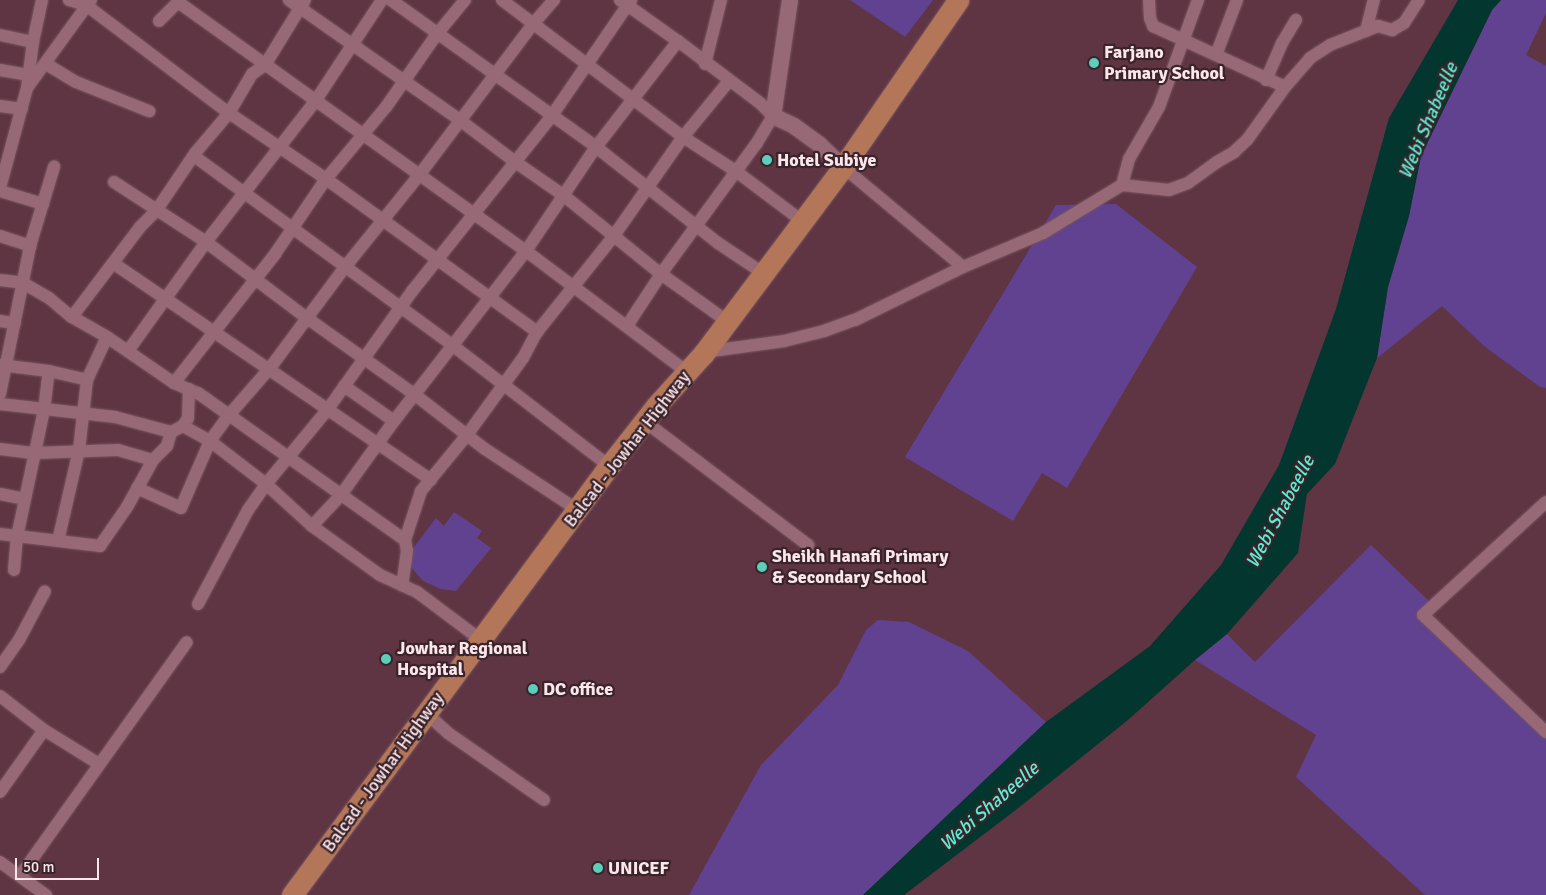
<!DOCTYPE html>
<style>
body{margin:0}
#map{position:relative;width:1546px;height:895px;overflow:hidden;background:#603543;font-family:Signika,sans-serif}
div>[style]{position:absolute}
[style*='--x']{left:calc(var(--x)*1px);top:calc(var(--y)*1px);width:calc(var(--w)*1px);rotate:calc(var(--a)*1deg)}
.green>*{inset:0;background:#614291}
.water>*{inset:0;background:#02362e}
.roads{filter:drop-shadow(0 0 1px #775560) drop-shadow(0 0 1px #775560)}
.minor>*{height:12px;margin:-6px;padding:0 6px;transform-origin:6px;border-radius:6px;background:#976876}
.tertiary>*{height:16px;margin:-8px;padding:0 8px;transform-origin:8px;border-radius:8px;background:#976876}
.primary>*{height:21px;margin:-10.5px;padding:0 10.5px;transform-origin:10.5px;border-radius:10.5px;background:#b37659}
.dots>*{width:14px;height:14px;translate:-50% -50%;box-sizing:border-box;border:2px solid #38242a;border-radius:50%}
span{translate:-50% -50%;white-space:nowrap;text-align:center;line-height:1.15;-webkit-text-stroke:4.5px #38242a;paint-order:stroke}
.poi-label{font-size:18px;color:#fce6ec;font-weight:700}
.left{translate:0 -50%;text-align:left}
.street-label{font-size:18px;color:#fce6ec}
.water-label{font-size:19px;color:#5beed4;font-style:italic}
.scale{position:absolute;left:15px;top:858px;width:84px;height:22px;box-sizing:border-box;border:2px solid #fce6ec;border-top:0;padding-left:6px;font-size:15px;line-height:18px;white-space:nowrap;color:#fce6ec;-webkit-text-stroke:4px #38242a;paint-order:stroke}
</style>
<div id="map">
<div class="green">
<i style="clip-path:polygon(850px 0,933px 0,905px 37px)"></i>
<i style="clip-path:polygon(1501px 0,1546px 0,1546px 13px,1526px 55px,1546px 66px,1546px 388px,1540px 387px,1484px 346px,1442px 306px,1377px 358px,1388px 287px,1409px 216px,1421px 156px,1492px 10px)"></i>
<i style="clip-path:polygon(1116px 204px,1197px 267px,1067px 488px,1042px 473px,1013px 521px,905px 457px,1056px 205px)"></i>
<i style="clip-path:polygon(454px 512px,482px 531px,477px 538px,491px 548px,456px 591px,441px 589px,423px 581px,411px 567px,409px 554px,436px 518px,444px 526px)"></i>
<i style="clip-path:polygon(1371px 545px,1430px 602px,1416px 614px,1546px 738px,1546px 895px,1425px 895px,1296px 777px,1316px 735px,1195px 660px,1227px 634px,1255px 662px)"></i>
<i style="clip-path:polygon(878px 620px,909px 622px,968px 651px,1046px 722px,863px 895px,689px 895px,761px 765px,838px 685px,866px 630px)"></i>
</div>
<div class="water">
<i style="clip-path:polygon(1458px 0,1501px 0,1492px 10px,1421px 156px,1409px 216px,1388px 287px,1377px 358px,1335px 464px,1307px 494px,1298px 553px,1227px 634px,1195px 660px,1128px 720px,1017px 809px,904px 895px,863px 895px,1046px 722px,1150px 646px,1221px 565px,1279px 465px,1336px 309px,1389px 118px)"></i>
</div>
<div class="roads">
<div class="minor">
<i style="--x:69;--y:0;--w:18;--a:16"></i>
<i style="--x:86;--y:5;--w:179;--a:37.1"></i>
<i style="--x:229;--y:113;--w:117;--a:34.2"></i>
<i style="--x:326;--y:179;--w:261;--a:35.9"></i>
<i style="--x:289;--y:0;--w:210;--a:35.1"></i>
<i style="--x:461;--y:121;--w:66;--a:37"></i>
<i style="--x:514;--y:161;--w:60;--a:34.8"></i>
<i style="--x:563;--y:195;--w:126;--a:38.9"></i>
<i style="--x:661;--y:274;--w:81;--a:35.5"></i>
<i style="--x:391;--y:0;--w:252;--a:35.6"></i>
<i style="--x:596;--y:147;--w:155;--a:38.2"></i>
<i style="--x:718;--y:243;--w:54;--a:33.7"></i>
<i style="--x:502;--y:0;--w:227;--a:37.1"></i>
<i style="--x:683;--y:137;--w:64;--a:32.9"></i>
<i style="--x:737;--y:172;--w:81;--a:37"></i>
<i style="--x:620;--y:0;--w:71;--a:35.3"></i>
<i style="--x:678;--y:41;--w:103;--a:37.1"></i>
<i style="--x:760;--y:103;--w:18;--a:45"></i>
<i style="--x:773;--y:116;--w:33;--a:121"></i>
<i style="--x:756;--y:144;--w:161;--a:126.2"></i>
<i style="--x:661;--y:274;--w:62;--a:123.2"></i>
<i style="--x:1149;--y:0;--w:18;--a:87"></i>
<i style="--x:1150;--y:18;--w:9;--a:69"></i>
<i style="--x:1153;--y:26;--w:145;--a:24.8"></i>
<i style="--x:159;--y:21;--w:27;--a:-45"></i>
<i style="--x:178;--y:2;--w:428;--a:35.6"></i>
<i style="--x:526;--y:251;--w:200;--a:36.9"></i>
<i style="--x:1366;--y:31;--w:32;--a:-76"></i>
<i style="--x:0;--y:35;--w:34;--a:12"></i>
<i style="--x:1216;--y:55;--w:59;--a:-69.1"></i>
<i style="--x:46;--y:64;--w:35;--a:31"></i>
<i style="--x:76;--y:82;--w:79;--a:21.7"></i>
<i style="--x:705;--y:64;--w:66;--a:-76"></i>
<i style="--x:0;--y:70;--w:27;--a:10"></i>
<i style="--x:1266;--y:80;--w:40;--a:-66.6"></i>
<i style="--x:1282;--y:43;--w:27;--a:-59"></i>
<i style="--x:27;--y:88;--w:109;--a:-54"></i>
<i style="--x:0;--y:106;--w:22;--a:8"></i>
<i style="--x:194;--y:156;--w:320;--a:36.2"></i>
<i style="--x:452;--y:345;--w:198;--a:37.6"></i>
<i style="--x:843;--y:167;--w:156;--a:39.8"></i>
<i style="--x:114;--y:182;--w:110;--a:33.1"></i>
<i style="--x:206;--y:242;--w:126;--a:37"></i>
<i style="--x:307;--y:318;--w:131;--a:35.4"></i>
<i style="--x:414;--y:394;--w:90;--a:37.8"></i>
<i style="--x:485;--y:449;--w:111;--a:33.3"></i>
<i style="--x:1122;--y:185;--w:27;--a:-75"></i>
<i style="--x:1129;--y:159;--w:60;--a:-60"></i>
<i style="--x:1159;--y:107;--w:114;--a:-70"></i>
<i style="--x:0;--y:188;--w:104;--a:-74.9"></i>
<i style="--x:27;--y:88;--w:46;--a:-82.6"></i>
<i style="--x:33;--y:42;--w:43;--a:-77.9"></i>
<i style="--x:0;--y:191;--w:45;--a:16.8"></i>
<i style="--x:0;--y:236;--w:32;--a:18"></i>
<i style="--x:113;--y:263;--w:385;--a:34.3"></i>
<i style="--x:0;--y:280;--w:23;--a:7"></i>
<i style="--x:23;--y:283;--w:30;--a:30"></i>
<i style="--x:49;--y:298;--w:30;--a:40"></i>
<i style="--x:72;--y:317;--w:40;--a:29.7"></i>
<i style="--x:107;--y:337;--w:81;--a:34.5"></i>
<i style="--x:174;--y:383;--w:26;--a:23"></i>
<i style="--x:198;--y:393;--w:254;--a:35.4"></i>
<i style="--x:405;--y:540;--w:11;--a:80"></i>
<i style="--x:407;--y:551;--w:35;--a:98"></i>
<i style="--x:72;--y:317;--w:113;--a:-52.9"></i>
<i style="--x:140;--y:227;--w:23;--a:-45"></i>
<i style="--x:156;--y:211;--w:71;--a:-55.9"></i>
<i style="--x:196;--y:152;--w:51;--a:-49.8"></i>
<i style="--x:229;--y:113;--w:45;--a:-59.5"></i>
<i style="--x:252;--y:74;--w:16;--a:-35"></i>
<i style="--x:265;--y:65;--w:76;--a:-58.4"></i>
<i style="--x:0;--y:321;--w:15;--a:8"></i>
<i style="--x:128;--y:351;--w:134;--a:-54.4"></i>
<i style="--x:206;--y:242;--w:180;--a:-52.2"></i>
<i style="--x:316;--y:100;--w:120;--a:-56.6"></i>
<i style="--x:704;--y:352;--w:81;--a:-7.8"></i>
<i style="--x:784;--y:341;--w:41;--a:-14"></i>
<i style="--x:824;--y:331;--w:33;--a:-20"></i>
<i style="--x:855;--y:320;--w:120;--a:-26.1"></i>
<i style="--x:963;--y:267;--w:87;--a:-23"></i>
<i style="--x:1043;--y:233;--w:92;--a:-31.3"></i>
<i style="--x:1122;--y:185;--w:47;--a:6.1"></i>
<i style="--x:1169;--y:190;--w:20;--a:-20"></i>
<i style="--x:1188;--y:183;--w:36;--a:-36"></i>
<i style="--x:1217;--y:162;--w:20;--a:-30"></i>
<i style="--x:1234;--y:152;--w:18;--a:-43"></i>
<i style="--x:1247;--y:140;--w:65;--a:-54.4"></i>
<i style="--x:1285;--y:87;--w:38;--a:-49"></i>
<i style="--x:1310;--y:58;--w:24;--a:-33"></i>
<i style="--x:1330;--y:45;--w:52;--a:-21.6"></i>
<i style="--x:1378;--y:26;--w:15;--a:16"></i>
<i style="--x:1392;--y:30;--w:14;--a:-30"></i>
<i style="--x:1404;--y:23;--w:27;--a:-57"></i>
<i style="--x:0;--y:365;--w:49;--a:7"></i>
<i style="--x:49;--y:371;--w:39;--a:13"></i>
<i style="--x:174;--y:383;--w:164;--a:-51.9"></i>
<i style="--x:275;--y:254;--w:91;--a:-55.8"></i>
<i style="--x:326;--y:179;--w:94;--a:-50.2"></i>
<i style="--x:386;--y:107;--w:89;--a:-55.1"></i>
<i style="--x:437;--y:34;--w:44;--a:-50.5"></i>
<i style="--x:344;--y:386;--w:61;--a:35"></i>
<i style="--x:0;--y:394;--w:151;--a:-78.5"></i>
<i style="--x:30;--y:246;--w:83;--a:-73.1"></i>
<i style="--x:0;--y:404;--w:116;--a:6.4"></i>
<i style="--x:115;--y:417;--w:58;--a:15"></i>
<i style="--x:644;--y:421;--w:206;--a:37.1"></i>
<i style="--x:183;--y:426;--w:31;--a:29"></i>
<i style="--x:210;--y:441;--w:71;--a:37.5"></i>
<i style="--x:266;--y:484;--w:62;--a:42.4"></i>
<i style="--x:312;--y:526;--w:84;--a:35.8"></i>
<i style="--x:380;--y:575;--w:41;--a:24.7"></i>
<i style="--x:417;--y:592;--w:80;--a:36.9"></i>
<i style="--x:0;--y:449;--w:35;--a:7"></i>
<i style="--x:35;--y:453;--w:83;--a:-2.1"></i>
<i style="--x:118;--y:450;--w:36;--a:16"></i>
<i style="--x:137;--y:488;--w:48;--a:24.4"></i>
<i style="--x:181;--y:508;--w:73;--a:-66.6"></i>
<i style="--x:210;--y:441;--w:32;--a:-54"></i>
<i style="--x:229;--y:415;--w:62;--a:-48.9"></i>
<i style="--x:270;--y:368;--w:126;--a:-53.4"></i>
<i style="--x:345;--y:267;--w:119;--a:-51.1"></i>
<i style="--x:420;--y:174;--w:188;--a:-53"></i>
<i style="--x:533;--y:24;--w:32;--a:-49"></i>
<i style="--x:0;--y:494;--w:25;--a:11"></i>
<i style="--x:1546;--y:502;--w:167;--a:137.4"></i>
<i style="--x:1423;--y:615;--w:170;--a:43.6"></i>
<i style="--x:312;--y:526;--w:42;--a:-46.9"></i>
<i style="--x:341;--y:495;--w:91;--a:-54.4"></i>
<i style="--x:394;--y:421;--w:215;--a:-52.2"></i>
<i style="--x:526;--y:251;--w:125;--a:-56.1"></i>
<i style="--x:596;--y:147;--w:134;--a:-52.3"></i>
<i style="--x:0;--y:534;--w:101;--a:6.8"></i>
<i style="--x:100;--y:546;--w:47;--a:-55.3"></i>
<i style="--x:127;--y:507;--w:54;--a:-61"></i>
<i style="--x:153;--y:460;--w:20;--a:-45"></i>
<i style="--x:167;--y:446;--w:15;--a:-74"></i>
<i style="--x:171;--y:432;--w:13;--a:-27"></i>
<i style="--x:183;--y:426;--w:9;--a:-58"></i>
<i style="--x:188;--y:418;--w:29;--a:-88"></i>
<i style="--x:405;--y:540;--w:52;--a:-71.9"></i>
<i style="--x:421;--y:491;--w:72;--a:-50.6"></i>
<i style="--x:467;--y:435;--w:95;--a:-54"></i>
<i style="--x:523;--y:358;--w:30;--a:-62"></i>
<i style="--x:537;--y:332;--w:122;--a:-51.3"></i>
<i style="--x:613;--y:237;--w:122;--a:-55"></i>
<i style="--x:683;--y:137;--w:72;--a:-50.6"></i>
<i style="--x:58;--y:541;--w:93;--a:-77"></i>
<i style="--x:79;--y:450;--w:70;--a:-83.5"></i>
<i style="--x:87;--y:380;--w:47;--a:-65.1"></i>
<i style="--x:14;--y:570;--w:33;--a:-85"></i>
<i style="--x:17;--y:537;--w:130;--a:-78"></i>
<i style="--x:44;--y:410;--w:39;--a:-83"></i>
<i style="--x:198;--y:604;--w:106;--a:-62"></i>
<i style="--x:248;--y:510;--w:32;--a:-55"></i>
<i style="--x:266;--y:484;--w:97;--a:-50.4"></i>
<i style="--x:328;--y:409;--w:146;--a:-54.5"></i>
<i style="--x:413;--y:290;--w:221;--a:-51.4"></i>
<i style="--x:551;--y:117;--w:142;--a:-55.6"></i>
<i style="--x:0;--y:667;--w:33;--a:-55"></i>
<i style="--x:19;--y:640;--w:55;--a:-62"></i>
<i style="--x:0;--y:696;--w:56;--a:37.7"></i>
<i style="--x:427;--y:714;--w:28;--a:42"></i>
<i style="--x:448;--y:733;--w:117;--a:34.9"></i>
<i style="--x:0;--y:792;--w:76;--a:-54.6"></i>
<i style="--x:44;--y:730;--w:65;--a:31.7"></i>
<i style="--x:0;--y:862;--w:57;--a:35.7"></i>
<i style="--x:20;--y:876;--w:287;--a:-54.5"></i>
</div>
<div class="tertiary">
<i style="--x:790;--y:0;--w:117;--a:98.3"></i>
<i style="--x:773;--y:116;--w:23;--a:25"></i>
<i style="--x:794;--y:126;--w:32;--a:36"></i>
<i style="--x:820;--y:145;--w:32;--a:44"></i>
</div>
<div class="primary">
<i style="--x:292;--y:895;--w:533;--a:-53.54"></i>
<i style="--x:609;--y:466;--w:76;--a:-51.9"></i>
<i style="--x:656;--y:406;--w:72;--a:-47.8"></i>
<i style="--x:704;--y:353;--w:232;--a:-53.2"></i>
<i style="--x:843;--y:167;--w:203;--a:-55.4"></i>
</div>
</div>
<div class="dots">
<i style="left:1094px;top:63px;background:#5dceb9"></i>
<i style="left:767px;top:160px;background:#5dceb9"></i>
<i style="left:762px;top:567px;background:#5dceb9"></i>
<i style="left:386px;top:659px;background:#5dceb9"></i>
<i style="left:533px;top:689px;background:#5dceb9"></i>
<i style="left:598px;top:868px;background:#5dceb9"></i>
</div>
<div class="poi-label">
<span class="left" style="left:1104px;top:63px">Farjano<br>Primary School</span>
<span class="left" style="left:777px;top:160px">Hotel Subiye</span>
<span class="left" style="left:772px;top:567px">Sheikh Hanafi Primary<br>&amp; Secondary School</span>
<span class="left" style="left:397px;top:659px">Jowhar Regional<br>Hospital</span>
<span class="left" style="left:543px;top:689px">DC office</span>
<span class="left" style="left:608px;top:868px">UNICEF</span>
</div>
<div class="street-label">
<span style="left:627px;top:449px;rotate:-52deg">Balcad - Jowhar Highway</span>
<span style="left:383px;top:772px;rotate:-54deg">Balcad - Jowhar Highway</span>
</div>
<div class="water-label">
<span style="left:1429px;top:121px;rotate:-67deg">Webi Shabeelle</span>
<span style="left:1281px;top:512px;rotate:-62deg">Webi Shabeelle</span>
<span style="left:990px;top:807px;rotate:-41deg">Webi Shabeelle</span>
</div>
<div class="scale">50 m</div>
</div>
